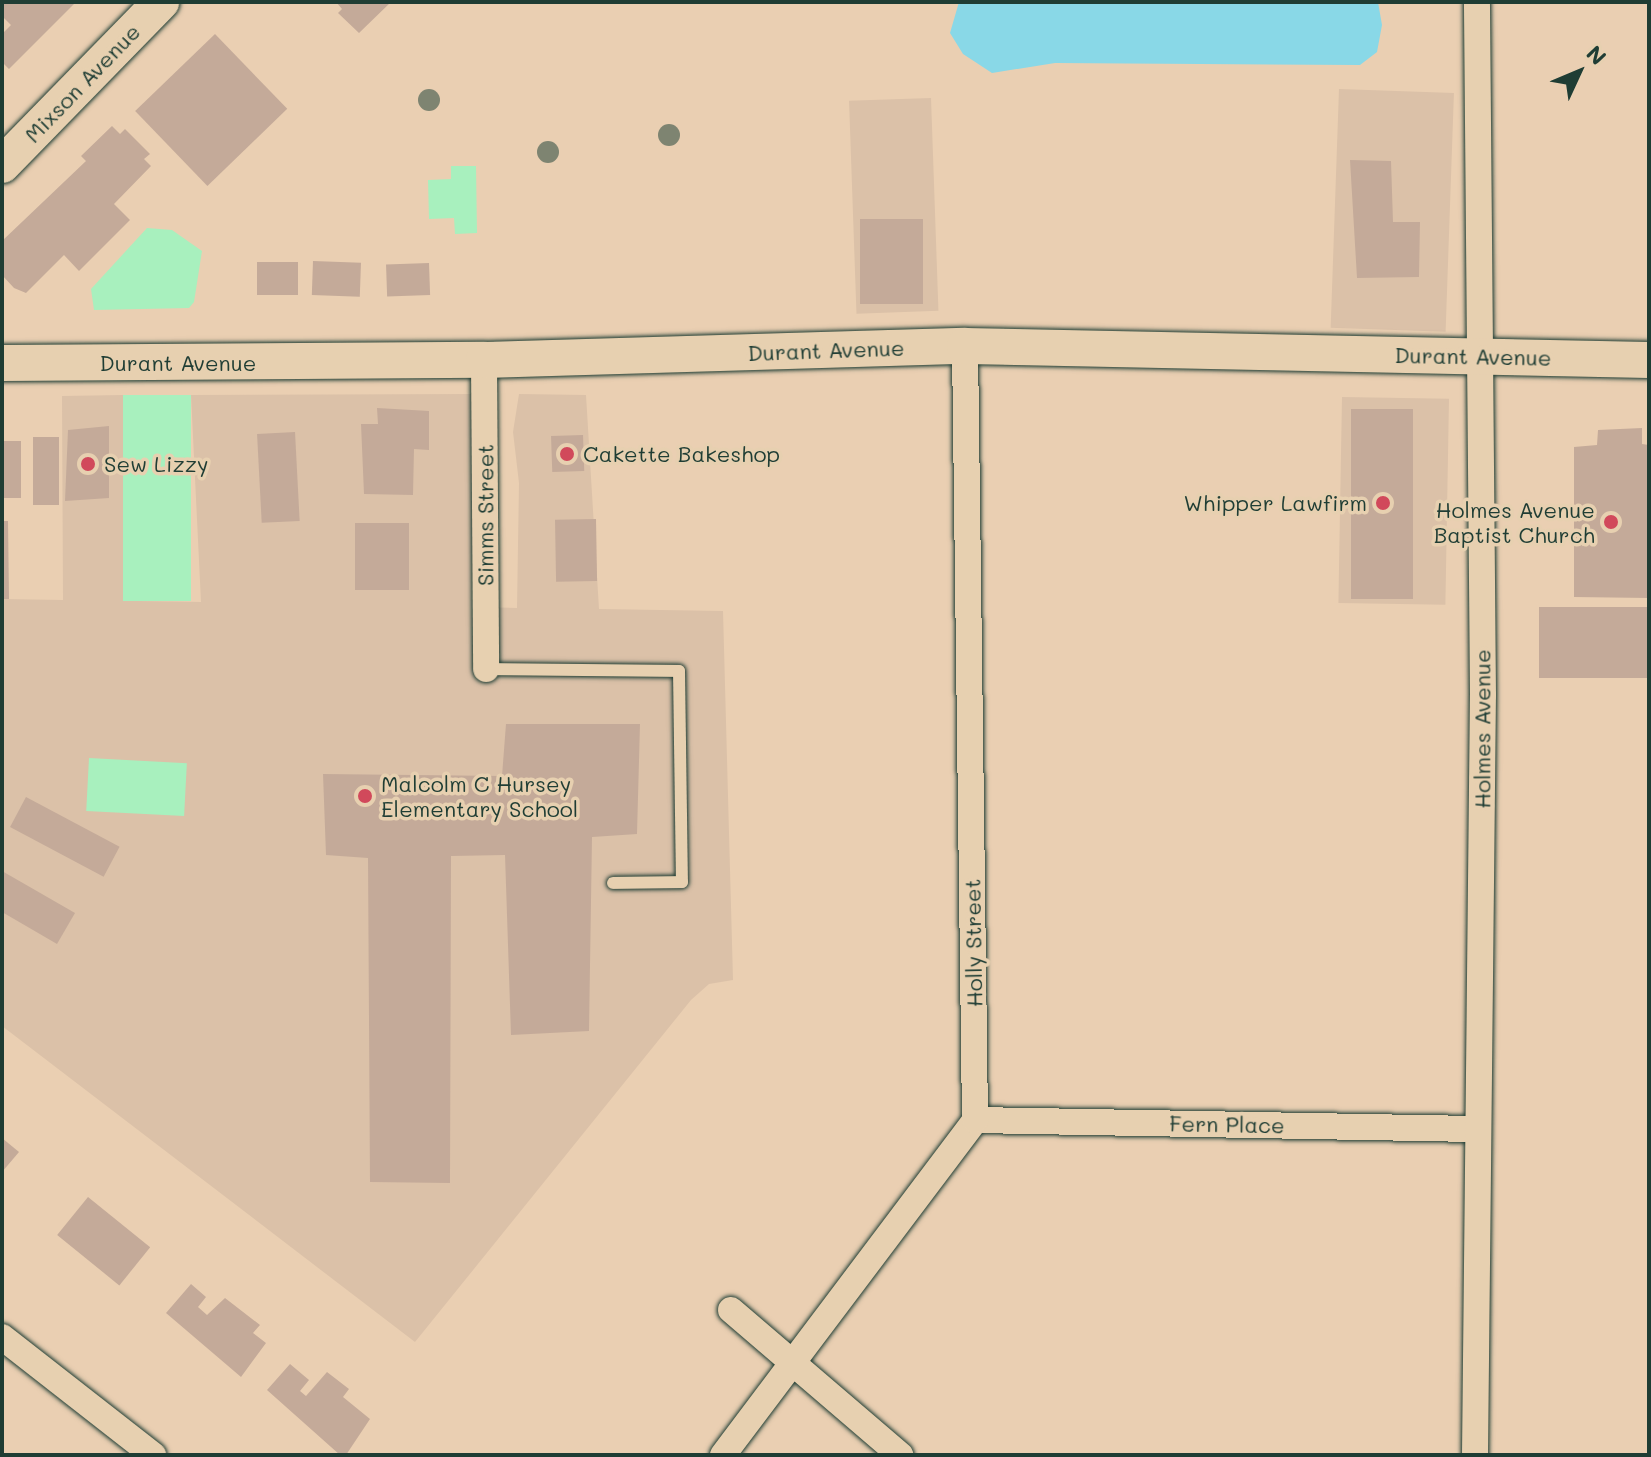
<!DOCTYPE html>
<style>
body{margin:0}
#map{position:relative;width:1651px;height:1457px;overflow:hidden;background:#eacfb2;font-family:Mali,sans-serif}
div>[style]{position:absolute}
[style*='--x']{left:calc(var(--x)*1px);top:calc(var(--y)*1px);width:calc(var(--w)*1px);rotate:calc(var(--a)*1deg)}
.built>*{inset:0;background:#dbc1a8;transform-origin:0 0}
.green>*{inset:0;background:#a8f0be;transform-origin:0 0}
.water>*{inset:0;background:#89d8e7}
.building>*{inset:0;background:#c4aa99;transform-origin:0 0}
.roads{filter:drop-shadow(0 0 2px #1f3d34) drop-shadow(0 0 2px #1f3d34)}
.lane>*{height:12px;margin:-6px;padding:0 6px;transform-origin:6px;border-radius:6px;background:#e7d0b0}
.street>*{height:26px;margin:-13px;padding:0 13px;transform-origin:13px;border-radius:13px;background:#e7d0b0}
.secondary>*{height:36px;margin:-18px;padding:0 18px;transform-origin:18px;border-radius:18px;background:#e7d0b0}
.trees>*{width:22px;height:22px;margin:-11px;border-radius:50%;background:#7e8471}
.dots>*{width:22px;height:22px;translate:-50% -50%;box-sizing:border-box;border:4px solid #e7d0b0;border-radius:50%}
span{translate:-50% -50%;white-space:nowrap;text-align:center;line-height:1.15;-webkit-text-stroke:7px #e7d0b0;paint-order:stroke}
.street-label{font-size:22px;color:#1f3d34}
.poi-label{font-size:22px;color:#1f3d34}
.left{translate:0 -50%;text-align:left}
.right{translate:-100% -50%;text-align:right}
.frame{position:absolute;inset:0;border:4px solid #1f3d34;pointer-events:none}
.north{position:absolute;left:1539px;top:32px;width:80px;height:80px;-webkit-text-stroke:6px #e7d0b0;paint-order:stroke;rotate:46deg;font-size:22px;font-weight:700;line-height:32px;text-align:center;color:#1f3d34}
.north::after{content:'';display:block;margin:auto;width:28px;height:36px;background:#1f3d34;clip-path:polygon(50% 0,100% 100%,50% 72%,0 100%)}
</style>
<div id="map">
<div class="built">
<i style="left:1339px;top:89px;width:115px;height:239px;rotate:2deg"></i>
<i style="left:931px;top:98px;width:213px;height:82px;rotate:88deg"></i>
<i style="clip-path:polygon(473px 394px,472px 607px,517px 608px,519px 483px,513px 432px,519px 394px,586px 395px,599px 609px,723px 611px,733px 980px,709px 984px,691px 1000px,415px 1342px,2px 1026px,2px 599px,63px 600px,62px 396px,123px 395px,136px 601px,201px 602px,191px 395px)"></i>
<i style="left:1342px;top:397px;width:107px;height:206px;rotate:1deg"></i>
</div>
<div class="green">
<i style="clip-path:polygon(451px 166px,476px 166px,477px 233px,455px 234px,454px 218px,429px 219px,428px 180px,451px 179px)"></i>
<i style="clip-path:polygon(147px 228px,172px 230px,202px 251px,194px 302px,189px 308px,94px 310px,91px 289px)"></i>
<i style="left:123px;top:395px;width:68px;height:206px"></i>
<i style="left:89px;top:758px;width:98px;height:53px;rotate:3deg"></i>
</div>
<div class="water">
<i style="clip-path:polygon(959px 2px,1378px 2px,1382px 25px,1377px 52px,1360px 65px,1055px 63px,992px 73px,963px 54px,950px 33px)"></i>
</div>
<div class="building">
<i style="clip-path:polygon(2px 2px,76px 2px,9px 69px,2px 62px,2px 34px,11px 25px,2px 16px)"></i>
<i style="clip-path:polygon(336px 2px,391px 2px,359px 33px,338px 13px,342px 9px)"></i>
<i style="left:215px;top:34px;width:104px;height:111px;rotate:46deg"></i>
<i style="clip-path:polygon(112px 126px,120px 134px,125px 129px,150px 154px,144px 159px,151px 166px,114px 204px,130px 220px,79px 271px,64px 255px,26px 293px,14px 288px,2px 275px,2px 241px,86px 161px,81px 156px)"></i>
<i style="clip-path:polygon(1350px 160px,1391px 161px,1393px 222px,1420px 222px,1419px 277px,1357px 278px)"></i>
<i style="left:860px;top:219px;width:63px;height:85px"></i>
<i style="left:313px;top:261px;width:48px;height:34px;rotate:2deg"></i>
<i style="left:298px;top:262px;width:33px;height:41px;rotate:90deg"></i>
<i style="left:429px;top:263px;width:32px;height:43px;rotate:88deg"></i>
<i style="clip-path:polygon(377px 408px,429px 411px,429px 450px,414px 449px,413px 495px,364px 494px,361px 424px,378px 424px)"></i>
<i style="left:1351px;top:409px;width:62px;height:190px"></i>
<i style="clip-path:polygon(109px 426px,109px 498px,65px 501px,68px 430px)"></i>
<i style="clip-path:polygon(1642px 428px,1642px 444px,1649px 445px,1649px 598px,1574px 597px,1574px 447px,1597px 445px,1598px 430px)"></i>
<i style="left:295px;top:432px;width:89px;height:38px;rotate:87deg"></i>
<i style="left:583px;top:435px;width:36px;height:32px;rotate:88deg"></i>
<i style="left:33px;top:437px;width:26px;height:68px"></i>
<i style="left:2px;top:441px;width:19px;height:57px"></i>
<i style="left:596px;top:519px;width:62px;height:41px;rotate:89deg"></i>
<i style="clip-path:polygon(2px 521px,8px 521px,9px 599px,2px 599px)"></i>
<i style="left:355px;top:523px;width:54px;height:67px"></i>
<i style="left:1649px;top:607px;width:71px;height:110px;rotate:90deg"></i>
<i style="clip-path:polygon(506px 724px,640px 724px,637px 834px,592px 837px,589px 1031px,511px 1035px,505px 855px,451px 856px,450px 1183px,370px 1182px,368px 858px,326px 855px,323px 774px,502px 776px)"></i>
<i style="left:26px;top:797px;width:106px;height:34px;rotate:28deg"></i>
<i style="clip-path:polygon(2px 871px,75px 913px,57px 944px,2px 912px)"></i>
<i style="clip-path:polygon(2px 1138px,19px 1152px,2px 1172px)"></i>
<i style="left:88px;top:1197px;width:80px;height:49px;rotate:39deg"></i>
<i style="clip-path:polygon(191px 1284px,206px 1297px,198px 1307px,207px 1315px,225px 1298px,260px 1325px,253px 1333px,266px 1343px,241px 1377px,166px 1313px)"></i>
<i style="clip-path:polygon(290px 1364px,309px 1380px,300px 1391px,306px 1396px,327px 1372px,349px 1389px,343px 1397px,370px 1419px,346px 1455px,340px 1455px,267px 1390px)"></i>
</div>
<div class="roads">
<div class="lane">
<i style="--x:486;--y:669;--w:193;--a:0.6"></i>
<i style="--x:679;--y:671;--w:211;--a:89.2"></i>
<i style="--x:682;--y:882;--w:69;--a:179.2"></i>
</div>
<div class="street">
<i style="--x:484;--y:360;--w:309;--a:89.6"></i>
<i style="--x:975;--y:1120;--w:503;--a:1.03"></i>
<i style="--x:731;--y:1310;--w:223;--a:40.6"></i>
<i style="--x:2;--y:1337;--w:192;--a:38"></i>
<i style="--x:723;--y:1455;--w:419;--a:-53"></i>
<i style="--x:975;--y:1120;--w:774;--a:-90.74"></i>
<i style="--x:1475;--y:1455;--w:760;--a:-89.4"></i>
<i style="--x:1483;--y:695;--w:693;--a:-90.5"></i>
</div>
<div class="secondary">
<i style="--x:2;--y:165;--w:228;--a:-45.7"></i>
<i style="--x:2;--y:363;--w:482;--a:-0.4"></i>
<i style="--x:484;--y:360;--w:481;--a:-1.7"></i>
<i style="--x:965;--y:346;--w:684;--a:1.17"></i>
</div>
</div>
<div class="trees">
<i style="left:429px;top:100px"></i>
<i style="left:669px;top:135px"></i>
<i style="left:548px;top:152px"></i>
</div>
<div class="dots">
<i style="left:567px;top:454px;background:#d1495b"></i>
<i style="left:88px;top:464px;background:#d1495b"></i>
<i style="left:1383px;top:503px;background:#d1495b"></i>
<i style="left:1611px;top:522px;background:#d1495b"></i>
<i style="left:365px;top:796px;background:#d1495b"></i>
</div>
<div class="street-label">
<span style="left:82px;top:83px;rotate:-46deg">Mixson Avenue</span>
<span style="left:826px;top:350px;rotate:-2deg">Durant Avenue</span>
<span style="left:1473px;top:356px;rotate:1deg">Durant Avenue</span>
<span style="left:178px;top:363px">Durant Avenue</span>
<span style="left:485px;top:515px;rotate:-90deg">Simms Street</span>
<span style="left:1482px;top:729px;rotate:-90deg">Holmes Avenue</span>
<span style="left:973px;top:943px;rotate:-91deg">Holly Street</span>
<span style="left:1227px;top:1124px;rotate:1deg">Fern Place</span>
</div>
<div class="poi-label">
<span class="left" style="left:583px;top:454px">Cakette Bakeshop</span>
<span class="left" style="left:104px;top:464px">Sew Lizzy</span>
<span class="right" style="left:1367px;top:503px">Whipper Lawfirm</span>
<span class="right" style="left:1595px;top:522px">Holmes Avenue<br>Baptist Church</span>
<span class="left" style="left:381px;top:796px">Malcolm C Hursey<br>Elementary School</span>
</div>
<div class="frame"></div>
<div class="north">N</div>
</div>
